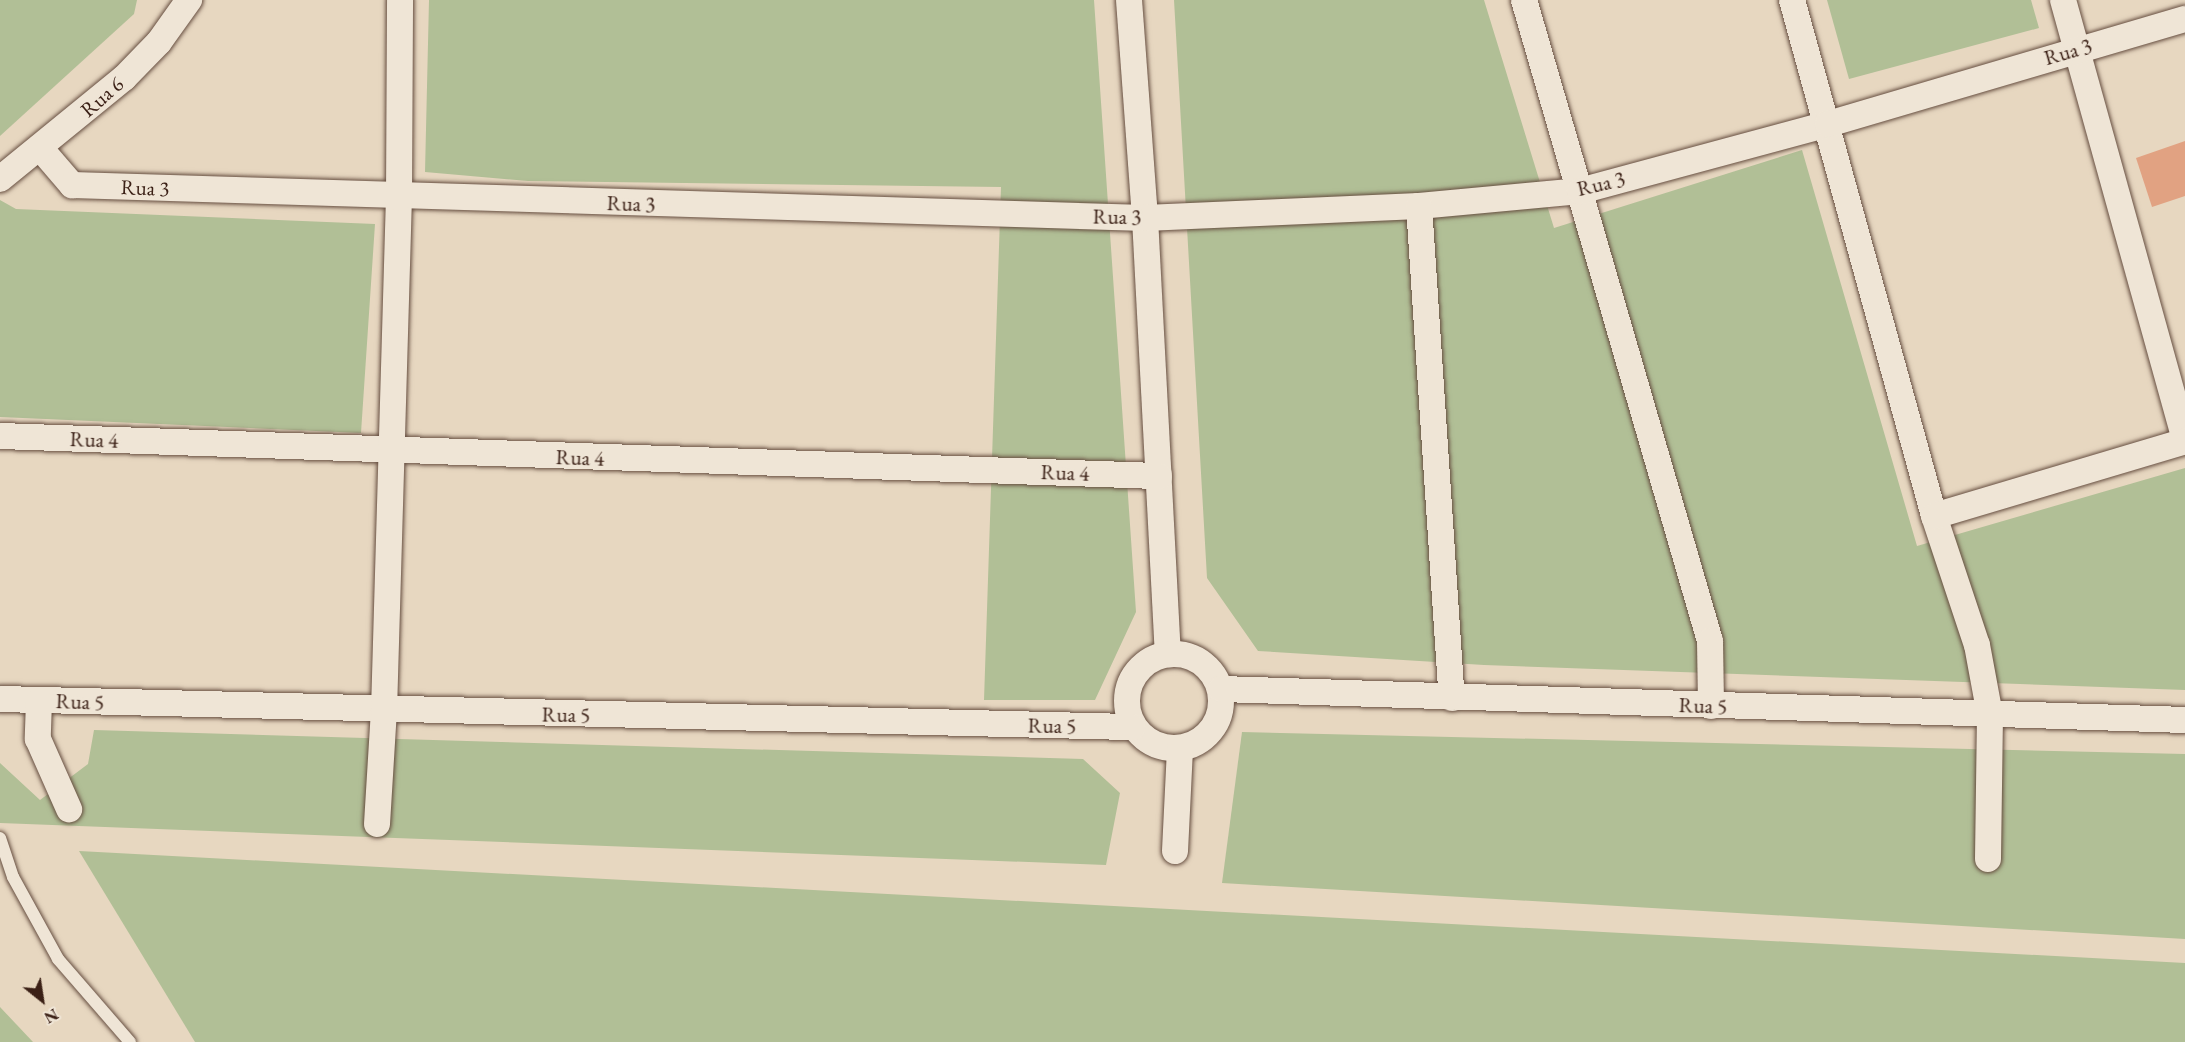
<!DOCTYPE html>
<style>
body{margin:0}
#map{position:relative;width:2185px;height:1042px;overflow:hidden;background:#e7d7c0;font-family:"EB Garamond",serif}
div>[style]{position:absolute}
[style*='--x']{left:calc(var(--x)*1px);top:calc(var(--y)*1px);width:calc(var(--w)*1px);rotate:calc(var(--a)*1deg)}
.green>*{inset:0;background:#b1bf96}
.building>*{inset:0;background:#e1a282}
.roads{filter:drop-shadow(0 0 2px #664e40) drop-shadow(0 0 2px #664e40)}
.lane>*{height:12px;margin:-6px;padding:0 6px;transform-origin:6px;border-radius:6px;background:#efe5d6}
.street>*{height:26px;margin:-13px;padding:0 13px;transform-origin:13px;border-radius:13px;background:#efe5d6}
.street>.ring{margin:-13px;padding:0;box-sizing:content-box;background:none;border:26px solid #efe5d6;border-radius:50%}
span{translate:-50% -50%;white-space:nowrap;text-align:center;line-height:1.15;-webkit-text-stroke:5px #efe5d6;paint-order:stroke}
.street-label{font-size:21px;color:#3b2016}
.north{position:absolute;left:12px;top:970px;width:60px;height:60px;-webkit-text-stroke:4px #efe5d6;paint-order:stroke;rotate:150deg;font-size:16px;font-weight:700;line-height:24px;text-align:center;color:#3b2016}
.north::after{content:'';display:block;margin:auto;width:21px;height:27px;background:#3b2016;clip-path:polygon(50% 0,100% 100%,50% 72%,0 100%)}
</style>
<div id="map">
<div class="green">
<i style="clip-path:polygon(0 0,137px 0,134px 14px,0 136px)"></i>
<i style="clip-path:polygon(429px 0,1094px 0,1136px 612px,1095px 700px,984px 700px,1001px 187px,528px 181px,425px 172px)"></i>
<i style="clip-path:polygon(1174px 0,1484px 0,1554px 228px,1802px 150px,1917px 546px,2185px 468px,2185px 690px,1484px 665px,1258px 651px,1207px 578px)"></i>
<i style="clip-path:polygon(1827px 0,2031px 0,2039px 28px,1849px 79px)"></i>
<i style="clip-path:polygon(0 200px,16px 209px,375px 224px,361px 433px,0 417px)"></i>
<i style="clip-path:polygon(94px 730px,1083px 759px,1120px 793px,1106px 865px,0 823px,0 763px,40px 800px,88px 764px)"></i>
<i style="clip-path:polygon(1242px 732px,2185px 754px,2185px 939px,1222px 883px)"></i>
<i style="clip-path:polygon(79px 851px,2185px 963px,2185px 1042px,195px 1042px)"></i>
<i style="clip-path:polygon(0 1007px,33px 1042px,0 1042px)"></i>
</div>
<div class="building">
<i style="clip-path:polygon(2185px 141px,2185px 196px,2152px 207px,2136px 158px)"></i>
</div>
<div class="roads">
<div class="lane">
<i style="--x:0;--y:838;--w:41;--a:71.6"></i>
<i style="--x:13;--y:877;--w:94;--a:61.2"></i>
<i style="--x:58;--y:959;--w:110;--a:49.1"></i>
</div>
<div class="street">
<i style="--x:1129;--y:0;--w:219;--a:85.8"></i>
<i style="--x:1145;--y:218;--w:437;--a:87"></i>
<i style="--x:1524;--y:0;--w:667;--a:73.82"></i>
<i style="--x:1710;--y:641;--w:65;--a:89.1"></i>
<i style="--x:1792;--y:0;--w:535;--a:74.61"></i>
<i style="--x:1934;--y:516;--w:136;--a:71.6"></i>
<i style="--x:1977;--y:645;--w:71;--a:79.5"></i>
<i style="--x:1990;--y:715;--w:144;--a:90.8"></i>
<i style="--x:2063;--y:0;--w:458;--a:74.5"></i>
<i style="--x:41;--y:149;--w:48;--a:49.3"></i>
<i style="--x:72;--y:185;--w:1074;--a:1.76"></i>
<i style="--x:1145;--y:218;--w:274;--a:-2.5"></i>
<i style="--x:1419;--y:206;--w:162;--a:-5.3"></i>
<i style="--x:1580;--y:191;--w:257;--a:-15.1"></i>
<i style="--x:1828;--y:124;--w:372;--a:-16.4"></i>
<i style="--x:0;--y:179;--w:160;--a:-39.2"></i>
<i style="--x:124;--y:78;--w:50;--a:-45.8"></i>
<i style="--x:159;--y:42;--w:52;--a:-54.5"></i>
<i style="--x:1419;--y:206;--w:493;--a:86.2"></i>
<i style="--x:0;--y:436;--w:1160;--a:1.98"></i>
<i style="--x:1934;--y:516;--w:262;--a:-16.6"></i>
<i class="ring" style="left:1127px;top:654px;width:68px;height:68px"></i>
<i style="--x:1221;--y:689;--w:964;--a:1.84"></i>
<i style="--x:0;--y:699;--w:1133;--a:1.42"></i>
<i style="--x:39;--y:701;--w:38;--a:92"></i>
<i style="--x:38;--y:739;--w:77;--a:66.1"></i>
<i style="--x:377;--y:824;--w:113;--a:-86.5"></i>
<i style="--x:384;--y:711;--w:513;--a:-88.33"></i>
<i style="--x:399;--y:198;--w:198;--a:-89.7"></i>
<i style="--x:1175;--y:851;--w:103;--a:-87.2"></i>
</div>
</div>
<div class="street-label">
<span style="left:2068px;top:52px;rotate:-16deg">Rua 3</span>
<span style="left:102px;top:97px;rotate:-41deg">Rua 6</span>
<span style="left:1601px;top:184px;rotate:-13deg">Rua 3</span>
<span style="left:145px;top:188px;rotate:2deg">Rua 3</span>
<span style="left:631px;top:204px;rotate:2deg">Rua 3</span>
<span style="left:1117px;top:217px;rotate:1deg">Rua 3</span>
<span style="left:94px;top:440px;rotate:2deg">Rua 4</span>
<span style="left:580px;top:458px;rotate:2deg">Rua 4</span>
<span style="left:1065px;top:473px;rotate:2deg">Rua 4</span>
<span style="left:80px;top:702px;rotate:2deg">Rua 5</span>
<span style="left:1703px;top:706px;rotate:2deg">Rua 5</span>
<span style="left:566px;top:715px;rotate:1deg">Rua 5</span>
<span style="left:1052px;top:726px;rotate:1deg">Rua 5</span>
</div>
<div class="north">N</div>
</div>
